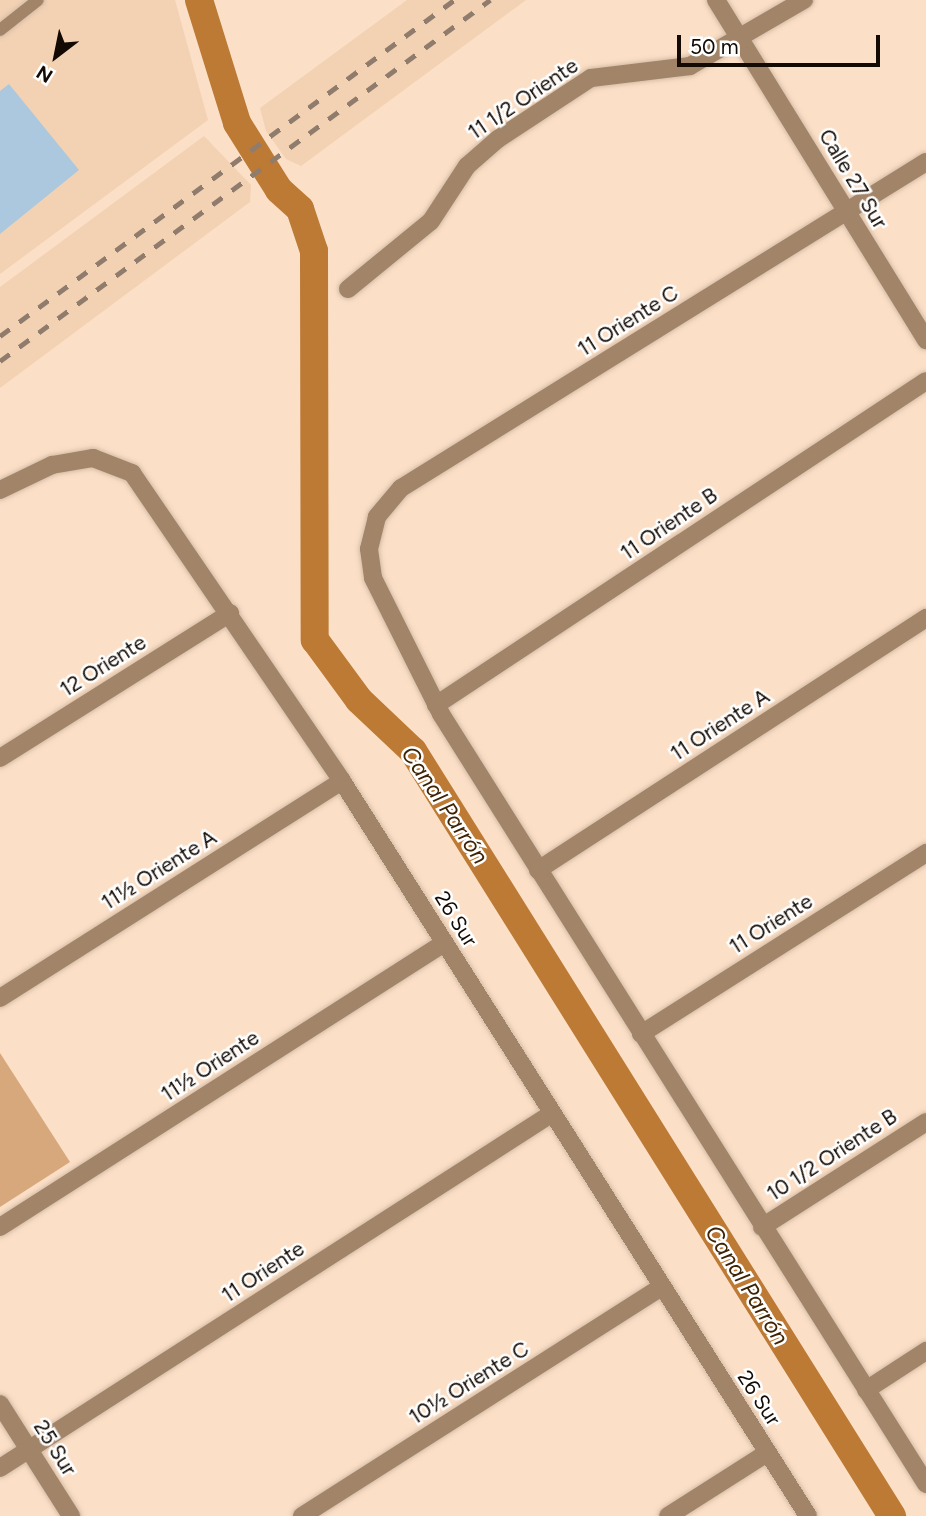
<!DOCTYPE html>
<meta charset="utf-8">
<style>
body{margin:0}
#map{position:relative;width:926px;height:1516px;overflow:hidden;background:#fbdfc6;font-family:Figtree,sans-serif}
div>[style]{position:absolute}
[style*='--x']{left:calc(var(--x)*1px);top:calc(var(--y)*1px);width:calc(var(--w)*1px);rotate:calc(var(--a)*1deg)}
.built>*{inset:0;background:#f3d2b4}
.green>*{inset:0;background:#d8a87d}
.canal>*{height:28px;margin:-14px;padding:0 14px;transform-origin:14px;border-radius:14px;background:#bc7a35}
.building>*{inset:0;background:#abc8df}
.roads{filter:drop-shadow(0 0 2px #d6bda7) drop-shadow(0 0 2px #d6bda7)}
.lane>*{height:12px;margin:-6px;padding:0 6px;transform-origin:6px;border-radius:6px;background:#a28469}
.street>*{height:18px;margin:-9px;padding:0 9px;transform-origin:9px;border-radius:9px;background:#a28469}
.rail>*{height:5px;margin-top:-2.5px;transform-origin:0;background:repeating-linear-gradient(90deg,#907c6c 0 12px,transparent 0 24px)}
span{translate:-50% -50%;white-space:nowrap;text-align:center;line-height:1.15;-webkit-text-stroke:5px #fff;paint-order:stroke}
.street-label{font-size:21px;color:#130a03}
.water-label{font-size:23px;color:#3e2305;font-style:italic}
.north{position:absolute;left:21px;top:21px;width:70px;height:70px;-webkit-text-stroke:5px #fff;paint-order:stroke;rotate:212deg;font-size:19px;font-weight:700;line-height:28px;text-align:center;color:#130a03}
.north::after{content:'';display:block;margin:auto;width:24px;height:32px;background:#130a03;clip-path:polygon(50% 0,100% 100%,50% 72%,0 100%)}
.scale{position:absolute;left:677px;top:35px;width:203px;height:32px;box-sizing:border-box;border:4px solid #130a03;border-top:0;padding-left:9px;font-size:21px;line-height:24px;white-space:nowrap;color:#130a03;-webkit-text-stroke:5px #fff;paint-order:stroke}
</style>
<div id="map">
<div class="built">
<i style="clip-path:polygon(0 0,175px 0,208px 120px,0 274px)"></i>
<i style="clip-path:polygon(407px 0,526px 0,301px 166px,286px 159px,266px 131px,260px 108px)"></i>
<i style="clip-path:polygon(204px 136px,251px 185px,250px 202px,0 388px,0 287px)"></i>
</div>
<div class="green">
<i style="clip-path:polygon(0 1053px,70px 1162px,0 1207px)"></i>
</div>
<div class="canal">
<i style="--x:199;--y:0;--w:129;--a:72.8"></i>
<i style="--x:237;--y:123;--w:79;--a:57.9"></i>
<i style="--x:279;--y:190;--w:28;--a:42"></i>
<i style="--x:300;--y:209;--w:44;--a:71.6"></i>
<i style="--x:314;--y:251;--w:389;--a:89.9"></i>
<i style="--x:315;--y:640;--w:74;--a:53.7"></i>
<i style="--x:359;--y:700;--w:74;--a:43.4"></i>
<i style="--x:413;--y:751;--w:903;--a:57.95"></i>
</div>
<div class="building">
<i style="clip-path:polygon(9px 84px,79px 170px,0 234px,0 91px)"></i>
</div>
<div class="roads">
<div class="lane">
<i style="--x:0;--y:30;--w:48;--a:-38.3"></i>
</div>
<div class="street">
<i style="--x:716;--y:0;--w:400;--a:58.3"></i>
<i style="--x:926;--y:162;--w:618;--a:148.16"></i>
<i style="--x:401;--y:488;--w:38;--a:130"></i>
<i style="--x:377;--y:517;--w:33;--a:104"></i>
<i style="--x:369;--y:549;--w:29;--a:82"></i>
<i style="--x:373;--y:578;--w:152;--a:63.4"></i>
<i style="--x:441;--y:714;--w:910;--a:57.79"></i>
<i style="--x:348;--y:289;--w:107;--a:-39.3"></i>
<i style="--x:431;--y:221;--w:66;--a:-56.8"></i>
<i style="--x:467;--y:166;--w:41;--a:-41.1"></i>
<i style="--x:498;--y:139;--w:111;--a:-33.3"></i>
<i style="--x:591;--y:78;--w:100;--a:-6.9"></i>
<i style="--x:690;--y:66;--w:132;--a:-30.1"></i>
<i style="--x:0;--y:490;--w:58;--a:-25.7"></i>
<i style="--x:52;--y:465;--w:42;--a:-9.7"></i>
<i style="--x:93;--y:458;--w:42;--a:21"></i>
<i style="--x:132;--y:473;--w:373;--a:55.7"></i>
<i style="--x:342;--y:781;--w:870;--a:57.62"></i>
<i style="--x:436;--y:705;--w:587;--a:-33.47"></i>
<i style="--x:0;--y:758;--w:272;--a:-32.2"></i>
<i style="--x:538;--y:870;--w:463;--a:-33"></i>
<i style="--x:0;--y:998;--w:405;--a:-32.4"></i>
<i style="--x:641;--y:1034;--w:338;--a:-32.4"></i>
<i style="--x:0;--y:1227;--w:527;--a:-32.6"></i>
<i style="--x:762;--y:1227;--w:195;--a:-32.6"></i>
<i style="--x:866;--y:1390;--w:72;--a:-33"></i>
<i style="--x:0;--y:1404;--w:133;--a:57.6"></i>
<i style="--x:0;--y:1468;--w:655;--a:-32.72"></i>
<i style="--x:302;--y:1516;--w:426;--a:-32.5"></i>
<i style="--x:668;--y:1516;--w:117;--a:-32.5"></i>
</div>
</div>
<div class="rail">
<i style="--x:0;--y:336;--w:565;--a:-36.5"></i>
<i style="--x:0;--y:361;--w:609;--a:-36.38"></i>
</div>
<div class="street-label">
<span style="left:523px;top:99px;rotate:-34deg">11 1/2 Oriente</span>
<span style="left:853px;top:179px;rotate:59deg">Calle 27 Sur</span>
<span style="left:628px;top:321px;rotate:-32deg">11 Oriente C</span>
<span style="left:669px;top:524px;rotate:-34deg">11 Oriente B</span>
<span style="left:103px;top:666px;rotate:-32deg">12 Oriente</span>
<span style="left:720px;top:725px;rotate:-33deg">11 Oriente A</span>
<span style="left:159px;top:870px;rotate:-32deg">11½ Oriente A</span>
<span style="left:456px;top:919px;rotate:58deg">26 Sur</span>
<span style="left:771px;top:924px;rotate:-32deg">11 Oriente</span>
<span style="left:210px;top:1066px;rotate:-33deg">11½ Oriente</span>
<span style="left:832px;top:1155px;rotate:-33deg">10 1/2 Oriente B</span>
<span style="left:263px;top:1272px;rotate:-33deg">11 Oriente</span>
<span style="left:469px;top:1383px;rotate:-32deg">10½ Oriente C</span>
<span style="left:759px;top:1398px;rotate:57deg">26 Sur</span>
<span style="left:55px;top:1448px;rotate:58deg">25 Sur</span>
</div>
<div class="water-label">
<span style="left:445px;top:805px;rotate:56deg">Canal Parrón</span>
<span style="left:747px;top:1285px;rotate:58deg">Canal Parrón</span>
</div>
<div class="north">N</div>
<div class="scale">50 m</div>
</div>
